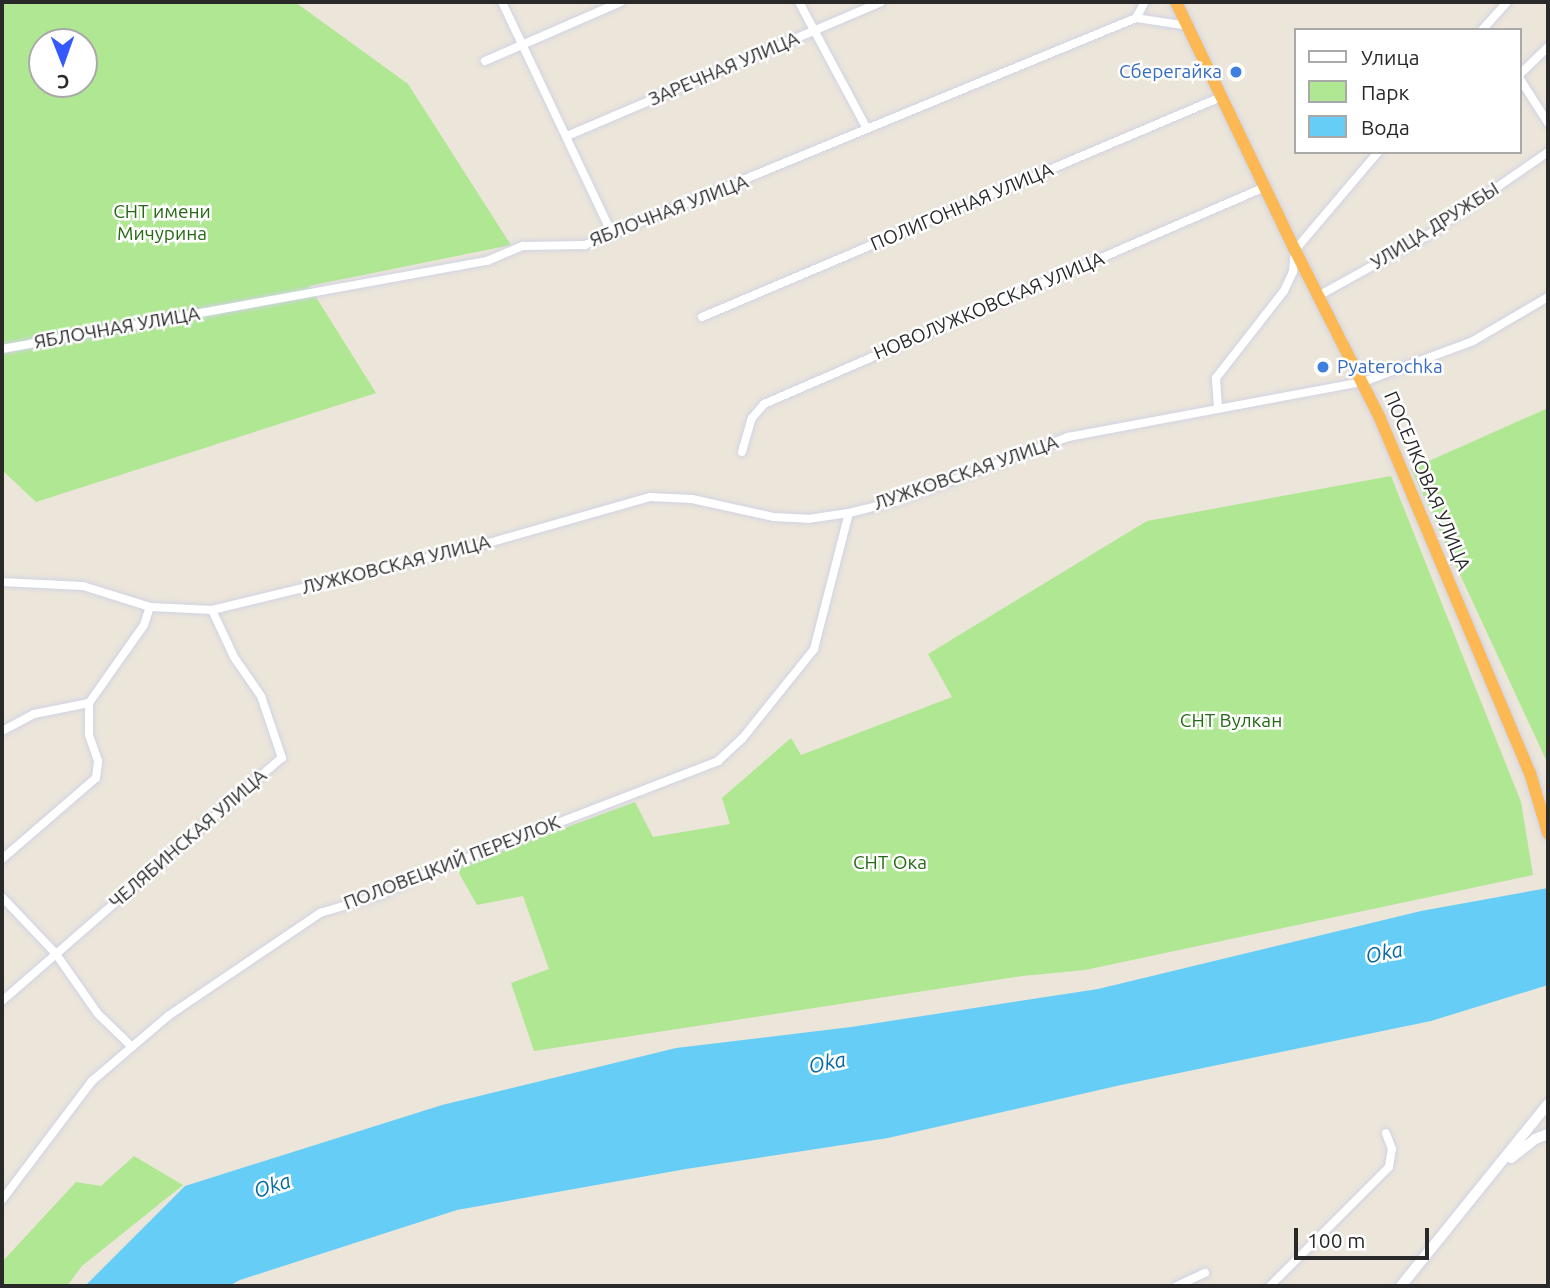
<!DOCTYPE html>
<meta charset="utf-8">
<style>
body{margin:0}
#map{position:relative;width:1550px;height:1288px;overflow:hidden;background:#ece5da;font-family:Ubuntu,sans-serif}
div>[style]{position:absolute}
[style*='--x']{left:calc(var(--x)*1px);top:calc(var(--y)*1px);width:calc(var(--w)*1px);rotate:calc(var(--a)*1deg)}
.green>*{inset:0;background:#afe792}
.water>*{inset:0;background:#66cef6}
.roads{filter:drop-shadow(0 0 2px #cfd3e3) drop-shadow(0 0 2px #cfd3e3)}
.minor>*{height:8px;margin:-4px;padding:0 4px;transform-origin:4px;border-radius:4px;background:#fff}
.secondary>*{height:10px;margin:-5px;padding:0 5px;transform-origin:5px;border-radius:5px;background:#fff}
.trunk>*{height:12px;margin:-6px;padding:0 6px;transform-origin:6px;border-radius:6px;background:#fcb852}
.dots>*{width:19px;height:19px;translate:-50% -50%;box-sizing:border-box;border:4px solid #fff;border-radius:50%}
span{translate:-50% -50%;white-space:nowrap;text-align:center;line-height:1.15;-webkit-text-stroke:5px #fff;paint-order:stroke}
.street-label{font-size:19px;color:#292929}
.shop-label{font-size:19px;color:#366cbe}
.right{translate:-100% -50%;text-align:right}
.left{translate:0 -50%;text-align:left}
.park-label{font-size:19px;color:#266a15}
.water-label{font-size:21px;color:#056aa1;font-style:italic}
.frame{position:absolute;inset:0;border:4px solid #292929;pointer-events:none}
.legend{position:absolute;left:1294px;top:28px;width:228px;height:126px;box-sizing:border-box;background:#fff;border:2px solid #a9a9a9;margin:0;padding:9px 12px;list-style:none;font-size:21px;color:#292929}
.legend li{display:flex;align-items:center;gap:14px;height:35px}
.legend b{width:35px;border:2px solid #a9a9a9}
.north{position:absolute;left:28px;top:28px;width:70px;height:70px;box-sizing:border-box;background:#fff;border:2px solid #a9a9a9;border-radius:50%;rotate:179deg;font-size:19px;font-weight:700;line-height:28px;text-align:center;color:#292929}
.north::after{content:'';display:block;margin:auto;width:24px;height:32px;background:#3459ff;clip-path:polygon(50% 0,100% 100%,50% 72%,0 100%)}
.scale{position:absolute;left:1294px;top:1228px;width:135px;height:32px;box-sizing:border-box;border:4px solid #292929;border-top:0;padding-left:9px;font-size:21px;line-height:24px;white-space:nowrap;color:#292929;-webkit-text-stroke:5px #fff;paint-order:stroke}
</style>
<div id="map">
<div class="green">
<i style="clip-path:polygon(evenodd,2px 2px,295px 2px,408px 84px,511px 245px,309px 286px,376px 393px,36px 502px,2px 470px,2px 2px,42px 42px,84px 42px,84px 84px,42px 84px,42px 42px)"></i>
<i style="clip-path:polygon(1548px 408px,1548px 764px,1411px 469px)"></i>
<i style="clip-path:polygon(1391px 476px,1521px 802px,1533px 875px,1085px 970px,1022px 976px,534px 1051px,511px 983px,549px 969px,523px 896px,477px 905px,456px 868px,635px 802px,653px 837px,730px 824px,722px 798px,791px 738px,801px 755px,952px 697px,928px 654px,1147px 521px)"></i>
<i style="clip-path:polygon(134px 1156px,183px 1185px,82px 1266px,67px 1286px,2px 1286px,2px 1262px,76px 1182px,101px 1186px)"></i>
</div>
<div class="water">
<i style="clip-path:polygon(1548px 888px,1548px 985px,1431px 1021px,1121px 1085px,888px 1138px,686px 1169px,457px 1210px,240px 1280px,229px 1286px,85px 1286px,185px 1186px,442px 1105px,676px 1048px,851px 1027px,1098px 989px,1421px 911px)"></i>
</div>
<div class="roads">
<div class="minor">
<i style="--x:502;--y:2;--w:257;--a:64.6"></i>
<i style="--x:799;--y:2;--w:142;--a:61.8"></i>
<i style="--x:1136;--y:18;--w:18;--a:-61"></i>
<i style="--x:1482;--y:30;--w:38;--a:-48"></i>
<i style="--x:485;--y:61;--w:148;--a:-23.5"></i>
<i style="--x:1520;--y:74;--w:39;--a:-44"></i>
<i style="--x:1520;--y:79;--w:52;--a:57.5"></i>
<i style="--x:567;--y:136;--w:341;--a:-23.1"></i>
<i style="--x:1318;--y:296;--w:122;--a:-28.9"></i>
<i style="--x:1425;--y:237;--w:150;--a:-34.6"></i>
<i style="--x:702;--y:317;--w:564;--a:-22.97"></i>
<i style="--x:2;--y:349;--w:493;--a:-10.3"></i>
<i style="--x:487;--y:261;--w:39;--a:-23"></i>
<i style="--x:523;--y:246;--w:62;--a:-0.9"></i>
<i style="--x:585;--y:245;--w:596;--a:-22.39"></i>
<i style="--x:1136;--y:18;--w:53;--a:8.7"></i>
<i style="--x:1218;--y:408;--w:30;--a:-94"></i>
<i style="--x:1216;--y:378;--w:110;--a:-52"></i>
<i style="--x:1284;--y:291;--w:21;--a:-65"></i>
<i style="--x:1293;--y:272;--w:22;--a:-85"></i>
<i style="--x:1295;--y:250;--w:128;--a:-49.7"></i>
<i style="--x:742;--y:452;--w:35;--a:-74"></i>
<i style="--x:752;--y:418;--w:18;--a:-49"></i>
<i style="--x:764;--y:404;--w:546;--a:-23.42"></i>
<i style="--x:2;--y:582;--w:81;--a:2.8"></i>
<i style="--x:83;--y:586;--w:70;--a:17.4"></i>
<i style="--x:150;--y:607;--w:62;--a:2.8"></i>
<i style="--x:212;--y:610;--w:281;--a:-13.6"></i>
<i style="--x:485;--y:544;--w:172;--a:-15.9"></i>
<i style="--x:650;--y:497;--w:42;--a:2.7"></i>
<i style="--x:692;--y:499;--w:84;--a:12.4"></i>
<i style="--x:774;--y:517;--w:34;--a:3"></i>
<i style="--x:808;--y:519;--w:41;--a:-8.3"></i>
<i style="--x:849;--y:513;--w:49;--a:-14"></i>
<i style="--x:897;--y:501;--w:183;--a:-20.5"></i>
<i style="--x:1068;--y:437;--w:300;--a:-10.6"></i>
<i style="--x:1363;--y:382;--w:117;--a:-20.4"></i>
<i style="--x:1473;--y:341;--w:87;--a:-30.4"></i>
<i style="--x:2;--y:731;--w:36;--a:-28"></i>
<i style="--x:34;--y:714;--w:56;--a:-11.3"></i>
<i style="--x:2;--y:859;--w:124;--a:-40.8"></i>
<i style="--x:96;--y:778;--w:17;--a:-83"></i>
<i style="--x:98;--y:761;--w:28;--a:-109"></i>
<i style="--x:89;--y:735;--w:32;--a:-90"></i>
<i style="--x:89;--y:703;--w:95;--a:-54.8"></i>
<i style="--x:144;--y:625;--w:19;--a:-72"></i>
<i style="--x:2;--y:897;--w:79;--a:46.5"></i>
<i style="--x:56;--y:954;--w:73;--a:55"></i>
<i style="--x:98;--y:1014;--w:47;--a:44.1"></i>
<i style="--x:2;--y:1001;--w:371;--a:-41"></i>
<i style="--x:282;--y:758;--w:65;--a:-108.7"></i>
<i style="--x:261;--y:696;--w:47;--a:-124.7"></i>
<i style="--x:234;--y:657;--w:52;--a:-115.1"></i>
<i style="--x:2;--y:1200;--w:149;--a:-52.9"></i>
<i style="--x:92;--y:1081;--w:100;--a:-40.5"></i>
<i style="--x:168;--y:1016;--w:184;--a:-34.1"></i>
<i style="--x:320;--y:913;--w:63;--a:-16.7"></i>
<i style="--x:380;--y:895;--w:42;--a:-25.3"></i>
<i style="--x:418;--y:877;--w:322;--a:-21.1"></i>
<i style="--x:718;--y:761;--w:33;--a:-43"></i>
<i style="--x:742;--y:739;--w:115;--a:-51.3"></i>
<i style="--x:814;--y:649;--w:140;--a:-75.6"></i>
<i style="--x:1177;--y:1286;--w:31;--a:-25"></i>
<i style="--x:1270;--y:1286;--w:168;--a:-45"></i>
<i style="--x:1389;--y:1167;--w:18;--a:-81"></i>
<i style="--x:1392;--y:1149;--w:17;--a:-111"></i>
</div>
<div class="secondary">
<i style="--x:1511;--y:1158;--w:31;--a:-38"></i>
<i style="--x:1535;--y:1139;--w:14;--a:-21"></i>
<i style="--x:1401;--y:1286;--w:234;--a:-51.1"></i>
</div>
<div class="trunk">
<i style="--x:1176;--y:2;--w:275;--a:64.4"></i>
<i style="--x:1295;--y:250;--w:186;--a:63.2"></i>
<i style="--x:1379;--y:416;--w:388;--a:67.1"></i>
<i style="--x:1530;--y:773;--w:63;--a:73.3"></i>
</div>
</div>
<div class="dots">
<i style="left:1236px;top:72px;background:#3f7fe0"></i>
<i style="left:1323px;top:367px;background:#3f7fe0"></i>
</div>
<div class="street-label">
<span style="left:724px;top:69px;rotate:-23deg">ЗАРЕЧНАЯ УЛИЦА</span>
<span style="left:962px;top:207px;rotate:-23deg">ПОЛИГОННАЯ УЛИЦА</span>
<span style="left:669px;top:211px;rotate:-21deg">ЯБЛОЧНАЯ УЛИЦА</span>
<span style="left:1435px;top:226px;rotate:-32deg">УЛИЦА ДРУЖБЫ</span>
<span style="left:989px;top:306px;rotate:-23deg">НОВОЛУЖКОВСКАЯ УЛИЦА</span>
<span style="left:117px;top:328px;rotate:-10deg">ЯБЛОЧНАЯ УЛИЦА</span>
<span style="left:966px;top:473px;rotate:-19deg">ЛУЖКОВСКАЯ УЛИЦА</span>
<span style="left:1427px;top:481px;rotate:67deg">ПОСЕЛКОВАЯ УЛИЦА</span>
<span style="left:396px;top:565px;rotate:-14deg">ЛУЖКОВСКАЯ УЛИЦА</span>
<span style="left:188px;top:839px;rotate:-41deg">ЧЕЛЯБИНСКАЯ УЛИЦА</span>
<span style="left:452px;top:863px;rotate:-21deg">ПОЛОВЕЦКИЙ ПЕРЕУЛОК</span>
</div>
<div class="shop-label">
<span class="right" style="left:1222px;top:72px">Сберегайка</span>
<span class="left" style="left:1337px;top:367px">Pyaterochka</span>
</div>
<div class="park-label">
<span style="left:162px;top:223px">СНТ имени<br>Мичурина</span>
<span style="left:1231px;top:721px">СНТ Вулкан</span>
<span style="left:890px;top:863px">СНТ Ока</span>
</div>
<div class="water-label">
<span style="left:1384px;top:952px;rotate:-11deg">Oka</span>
<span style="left:827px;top:1062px;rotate:-11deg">Oka</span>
<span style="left:272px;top:1185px;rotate:-18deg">Oka</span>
</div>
<div class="frame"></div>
<ul class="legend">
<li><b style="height:9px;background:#fff"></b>Улица</li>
<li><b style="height:19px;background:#afe792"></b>Парк</li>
<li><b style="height:19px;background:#66cef6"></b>Вода</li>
</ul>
<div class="north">С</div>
<div class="scale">100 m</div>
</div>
